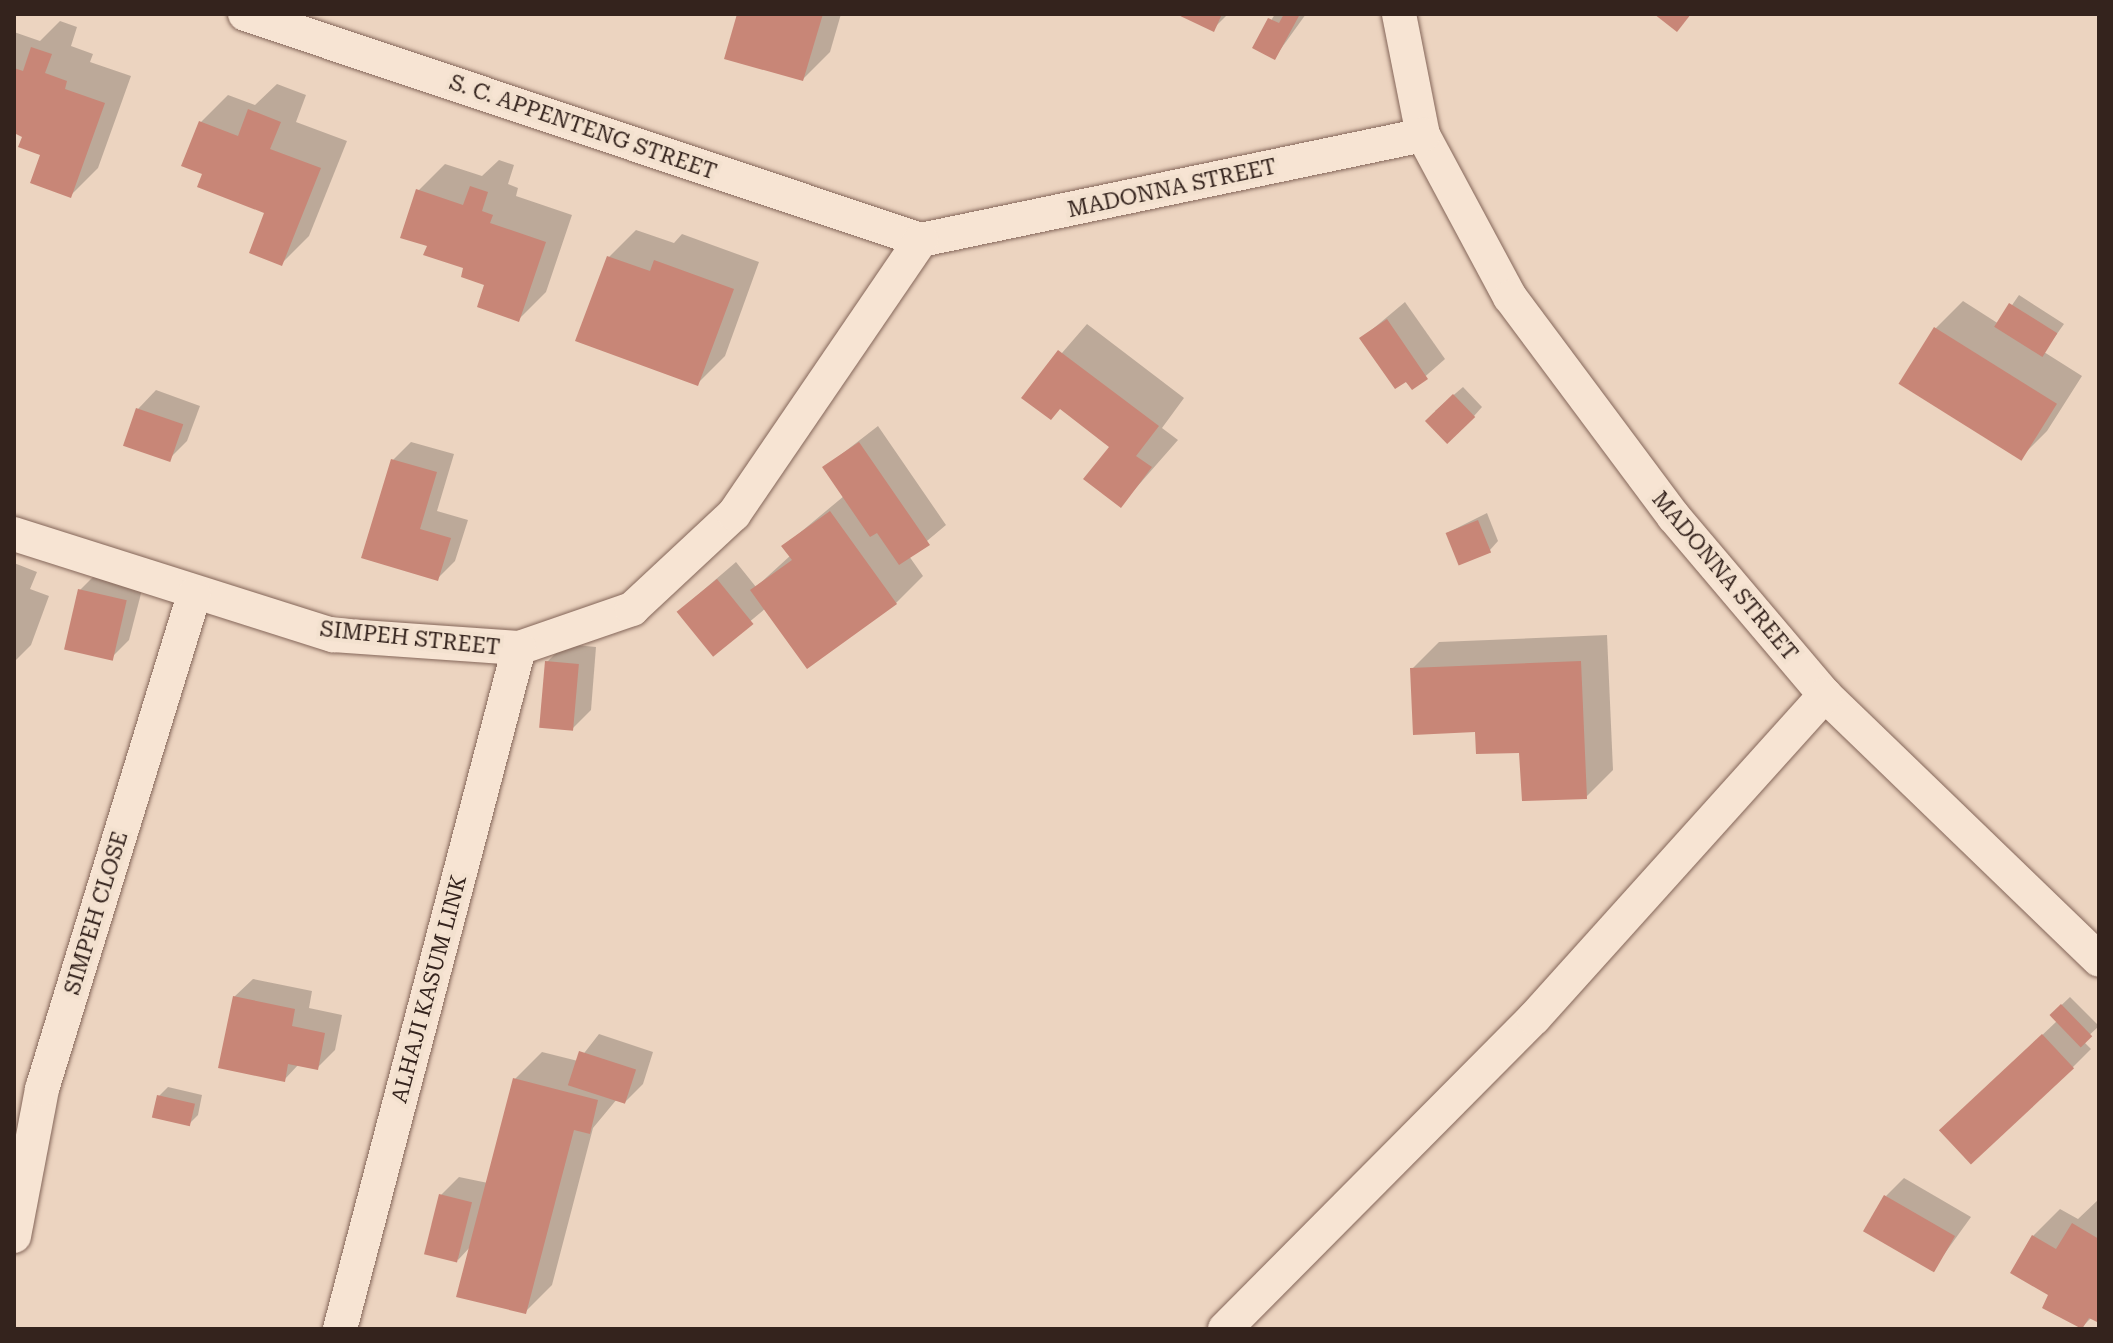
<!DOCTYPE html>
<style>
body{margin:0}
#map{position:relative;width:2113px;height:1343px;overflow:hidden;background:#ecd4c0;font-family:"Roboto Serif",serif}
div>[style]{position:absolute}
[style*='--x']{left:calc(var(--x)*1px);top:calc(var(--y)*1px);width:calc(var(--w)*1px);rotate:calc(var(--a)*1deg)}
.shadow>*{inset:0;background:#0003}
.building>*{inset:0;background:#c88677;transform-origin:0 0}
.roads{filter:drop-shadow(0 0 2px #846659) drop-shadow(0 0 2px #846659)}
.street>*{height:34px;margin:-17px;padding:0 17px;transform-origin:17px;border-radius:17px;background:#f7e4d3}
span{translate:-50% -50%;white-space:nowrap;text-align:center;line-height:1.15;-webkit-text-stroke:8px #f3e1cf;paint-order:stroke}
.street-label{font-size:22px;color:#34231d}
.frame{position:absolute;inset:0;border:16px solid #34231d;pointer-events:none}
</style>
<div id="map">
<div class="shadow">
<i style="clip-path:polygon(739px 14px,841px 14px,830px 52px,803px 79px)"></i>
<i style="clip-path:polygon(1181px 14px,1228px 14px,1213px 29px)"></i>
<i style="clip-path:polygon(1275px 14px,1306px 14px,1275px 57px,1255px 47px)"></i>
<i style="clip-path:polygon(60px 21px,77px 27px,71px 46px,93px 54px,90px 62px,131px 76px,98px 168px,71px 195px,43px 154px,24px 135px,14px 133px,14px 32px,40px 41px)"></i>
<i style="clip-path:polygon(277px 84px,306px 95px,296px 122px,347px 141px,309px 236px,282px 263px,267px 212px,205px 173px,201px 122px,228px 95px,255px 105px)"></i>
<i style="clip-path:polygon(499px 160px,514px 165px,508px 184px,518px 188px,516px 196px,572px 215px,546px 292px,519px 319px,487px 283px,429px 245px,418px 191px,445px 164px,482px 176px)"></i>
<i style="clip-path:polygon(636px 230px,674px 243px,682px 234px,759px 262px,725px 356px,698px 383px,609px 257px)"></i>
<i style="clip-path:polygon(2019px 295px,2064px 324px,2044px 352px,2082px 376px,2047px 431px,2020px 458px,1901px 383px,1936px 328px,1963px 301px,1999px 324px)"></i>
<i style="clip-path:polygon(1405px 302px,1445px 359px,1412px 388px,1362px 338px)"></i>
<i style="clip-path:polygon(1087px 324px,1184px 398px,1162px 428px,1178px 440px,1121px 505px,1112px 446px,1061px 408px,1024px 397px)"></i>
<i style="clip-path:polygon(1463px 387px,1482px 407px,1474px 416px,1435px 411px)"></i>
<i style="clip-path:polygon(156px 390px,200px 406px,187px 441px,169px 459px,126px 444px,138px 409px)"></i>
<i style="clip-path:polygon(878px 426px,946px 525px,909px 556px,923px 576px,896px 603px,766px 608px,712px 653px,679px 611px,736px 562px,756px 587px,791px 555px,784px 546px,844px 496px,825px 467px)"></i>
<i style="clip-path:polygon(411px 442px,454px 454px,437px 511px,468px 520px,455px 561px,437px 579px,393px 460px)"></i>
<i style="clip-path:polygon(1487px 513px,1498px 541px,1490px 550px,1447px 533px)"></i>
<i style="clip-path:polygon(14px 563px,37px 572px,30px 589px,49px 596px,31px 645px,14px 662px)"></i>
<i style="clip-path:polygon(98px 572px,144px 582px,129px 640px,111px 658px,80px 590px)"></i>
<i style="clip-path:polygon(1607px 635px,1613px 770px,1586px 797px,1412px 669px,1439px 642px)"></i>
<i style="clip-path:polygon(565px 644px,596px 647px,591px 710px,573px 728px,547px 662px)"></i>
<i style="clip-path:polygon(253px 979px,312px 991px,309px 1008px,342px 1015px,335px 1050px,317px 1068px,299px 1064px,284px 1080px,234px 997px)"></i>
<i style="clip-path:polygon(2070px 997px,2099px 1026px,2083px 1041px,2091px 1049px,2073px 1067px,1960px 1113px,2057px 1021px,2051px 1015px)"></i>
<i style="clip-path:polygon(599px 1034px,653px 1052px,643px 1084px,625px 1102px,617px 1099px,593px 1128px,552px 1285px,525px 1312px,472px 1245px,458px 1260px,441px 1195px,459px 1177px,488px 1183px,515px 1079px,542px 1052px,578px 1061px)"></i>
<i style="clip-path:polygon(168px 1087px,202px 1095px,198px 1115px,189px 1124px,154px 1116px,159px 1096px)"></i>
<i style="clip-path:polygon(1904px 1178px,1971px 1217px,1932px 1271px,1886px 1196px)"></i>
<i style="clip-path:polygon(2099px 1199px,2099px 1321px,2092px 1317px,2081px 1328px,2051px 1295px,2033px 1236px,2060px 1209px,2078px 1219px)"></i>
</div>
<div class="building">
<i style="clip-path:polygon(737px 14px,823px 14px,803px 81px,724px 59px)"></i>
<i style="clip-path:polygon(1176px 14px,1222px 14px,1214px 32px)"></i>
<i style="clip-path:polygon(1284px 14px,1300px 14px,1275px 60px,1252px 48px,1268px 18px,1279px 23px)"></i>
<i style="clip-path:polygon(1654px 14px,1691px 14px,1677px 32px)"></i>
<i style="clip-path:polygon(31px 47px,52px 54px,45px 73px,67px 81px,65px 89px,105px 103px,71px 198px,30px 183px,40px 155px,18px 147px,22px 137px,14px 133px,14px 68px,23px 71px)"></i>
<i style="clip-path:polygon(248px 109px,281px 122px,270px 149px,321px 168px,282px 266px,249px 253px,264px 213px,197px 187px,202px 174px,181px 166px,199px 121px,238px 136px)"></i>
<i style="clip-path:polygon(470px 186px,488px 192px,482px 211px,493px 215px,490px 223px,546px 242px,519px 322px,477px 307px,484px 285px,461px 277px,463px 268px,423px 255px,427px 246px,400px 238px,416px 189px,463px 205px)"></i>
<i style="clip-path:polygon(607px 256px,650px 271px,654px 260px,734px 289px,698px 386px,575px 341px)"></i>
<i style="left:2009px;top:303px;width:57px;height:28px;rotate:32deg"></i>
<i style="clip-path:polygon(1387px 319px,1428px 379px,1412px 390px,1406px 382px,1395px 389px,1359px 338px)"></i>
<i style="left:1934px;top:327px;width:145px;height:67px;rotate:32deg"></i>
<i style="clip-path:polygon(1058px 350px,1159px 426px,1136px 456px,1152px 467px,1121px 508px,1083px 479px,1109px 447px,1060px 409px,1051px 420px,1021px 398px)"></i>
<i style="left:1453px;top:394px;width:32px;height:39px;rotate:46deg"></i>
<i style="left:136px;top:408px;width:50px;height:40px;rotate:19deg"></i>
<i style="clip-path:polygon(859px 442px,930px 545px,899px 565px,877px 533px,870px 537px,822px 467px)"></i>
<i style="clip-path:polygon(391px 459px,437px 472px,420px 529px,451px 538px,438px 581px,361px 558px)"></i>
<i style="clip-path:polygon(830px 511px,897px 604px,807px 669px,750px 590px,792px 560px,781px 546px)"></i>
<i style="left:1478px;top:520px;width:35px;height:35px;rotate:68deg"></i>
<i style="left:717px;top:579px;width:58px;height:52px;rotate:51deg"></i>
<i style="left:78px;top:589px;width:50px;height:62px;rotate:13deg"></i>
<i style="left:545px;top:661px;width:34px;height:67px;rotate:5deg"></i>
<i style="clip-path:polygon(1581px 661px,1587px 799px,1522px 801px,1519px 753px,1476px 754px,1475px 732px,1413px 735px,1410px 668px)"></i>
<i style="clip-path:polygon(233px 996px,295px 1009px,292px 1026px,325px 1033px,318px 1070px,288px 1064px,285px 1082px,218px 1068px)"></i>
<i style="left:2061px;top:1004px;width:45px;height:16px;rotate:46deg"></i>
<i style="left:2042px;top:1034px;width:47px;height:141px;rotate:47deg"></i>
<i style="left:579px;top:1051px;width:60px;height:36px;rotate:18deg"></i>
<i style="clip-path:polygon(513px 1078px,598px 1100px,590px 1134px,574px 1130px,526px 1314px,456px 1297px)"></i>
<i style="left:157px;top:1095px;width:39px;height:23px;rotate:13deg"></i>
<i style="left:439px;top:1194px;width:34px;height:62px;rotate:14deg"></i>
<i style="left:1884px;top:1195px;width:82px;height:42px;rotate:30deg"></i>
<i style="clip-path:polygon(2072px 1223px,2099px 1239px,2099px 1323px,2089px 1318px,2082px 1329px,2042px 1308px,2048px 1295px,2010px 1273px,2032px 1235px,2056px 1249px)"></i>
</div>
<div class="roads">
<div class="street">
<i style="--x:245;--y:14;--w:713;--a:18.49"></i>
<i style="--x:1399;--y:14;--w:123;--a:78.8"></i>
<i style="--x:1423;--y:135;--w:184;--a:61.8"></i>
<i style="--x:1510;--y:297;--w:274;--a:53.3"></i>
<i style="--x:1674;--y:517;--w:233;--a:49.7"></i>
<i style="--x:1825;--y:695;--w:381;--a:44"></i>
<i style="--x:921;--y:240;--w:513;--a:-11.81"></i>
<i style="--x:14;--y:534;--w:335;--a:17.6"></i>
<i style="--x:333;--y:635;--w:186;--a:4"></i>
<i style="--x:519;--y:648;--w:120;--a:-19"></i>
<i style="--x:632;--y:609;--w:139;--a:-43"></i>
<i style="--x:734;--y:514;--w:332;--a:-55.7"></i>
<i style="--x:14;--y:1236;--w:150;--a:-79.2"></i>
<i style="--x:42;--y:1089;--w:517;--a:-72.9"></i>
<i style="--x:340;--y:1329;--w:704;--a:-75.27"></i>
<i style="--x:1225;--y:1329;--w:438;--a:-45.2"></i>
<i style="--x:1534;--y:1018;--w:435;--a:-48"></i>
</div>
</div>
<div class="street-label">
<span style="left:583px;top:127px;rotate:19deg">S. C. APPENTENG STREET</span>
<span style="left:1172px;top:188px;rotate:-12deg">MADONNA STREET</span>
<span style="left:1725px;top:576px;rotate:50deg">MADONNA STREET</span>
<span style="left:410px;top:638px;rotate:6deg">SIMPEH STREET</span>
<span style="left:96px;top:913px;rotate:-73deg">SIMPEH CLOSE</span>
<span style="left:429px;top:989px;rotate:-75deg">ALHAJI KASUM LINK</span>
</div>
<div class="frame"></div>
</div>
